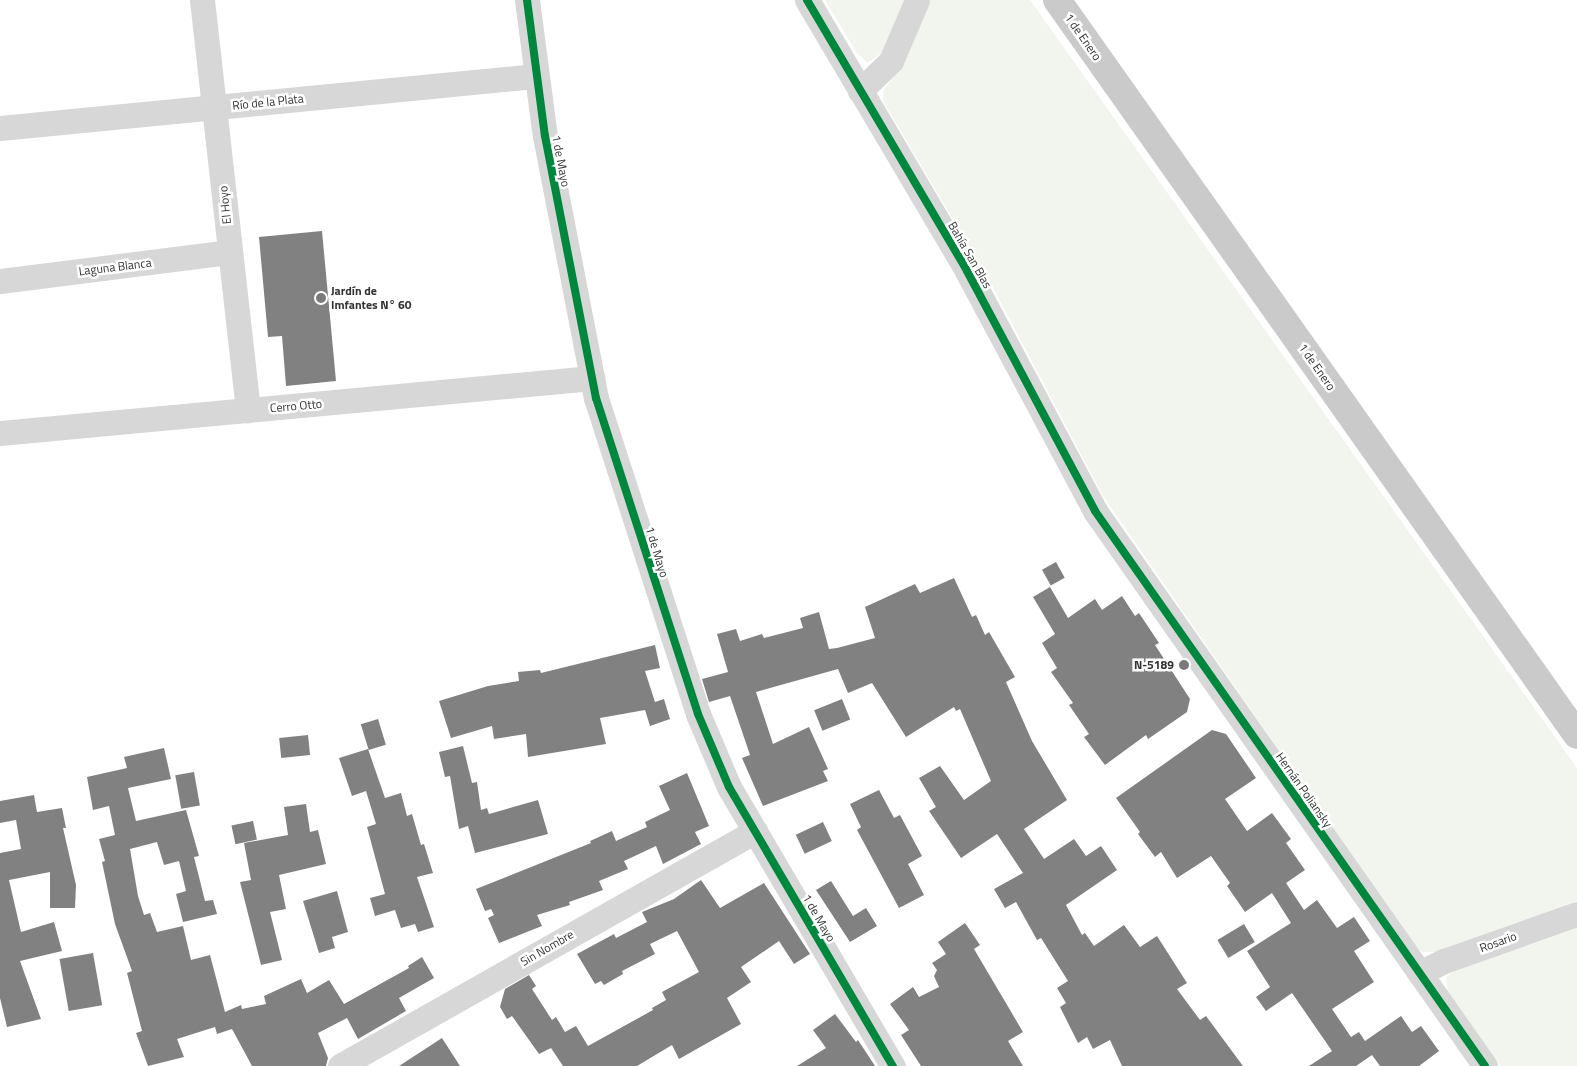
<!DOCTYPE html>
<meta charset="utf-8">
<style>
body{margin:0}
#map{position:relative;width:1577px;height:1066px;overflow:hidden;background:#fff;font-family:"Titillium Web",sans-serif}
div>[style]{position:absolute}
[style*='--x']{left:calc(var(--x)*1px);top:calc(var(--y)*1px);width:calc(var(--w)*1px);rotate:calc(var(--a)*1deg)}
.green>*{inset:0;background:#f1f5ed}
.building>*{inset:0;background:#818181;transform-origin:0 0}
.minor>*{height:25px;margin:-12.5px;padding:0 12.5px;transform-origin:12.5px;border-radius:12.5px;background:#d7d7d7}
.major>*{height:28px;margin:-14px;padding:0 14px;transform-origin:14px;border-radius:14px;background:#cacaca}
.cycleway>*{height:8px;margin:-4px;padding:0 4px;transform-origin:4px;border-radius:4px;background:#00873e}
.dots>*{width:14px;height:14px;translate:-50% -50%;box-sizing:border-box;border:2px solid #fff;border-radius:50%}
span{translate:-50% -50%;white-space:nowrap;text-align:center;line-height:1.15;-webkit-text-stroke:5px #fff;paint-order:stroke}
.street-label{font-size:12px;color:#333}
.poi-label{font-size:12px;color:#333;font-weight:700}
.left{translate:0 -50%;text-align:left}
.right{translate:-100% -50%;text-align:right}
</style>
<div id="map">
<div class="green">
<i style="clip-path:polygon(825px 0,906px 0,885px 50px,868px 63px,857px 53px)"></i>
<i style="clip-path:polygon(930px 0,1030px 0,1577px 768px,1577px 901px,1435px 952px,1422px 952px,1413px 944px,1103px 496px,990px 282px,883px 101px,884px 89px,904px 64px)"></i>
<i style="clip-path:polygon(1577px 928px,1577px 1066px,1500px 1066px,1448px 992px,1446px 977px,1455px 971px)"></i>
</div>
<div class="building">
<i style="clip-path:polygon(322px 231px,336px 381px,286px 386px,282px 336px,268px 337px,259px 237px)"></i>
<i style="left:1056px;top:562px;width:18px;height:16px;rotate:61deg"></i>
<i style="clip-path:polygon(954px 578px,972px 617px,976px 615px,985px 635px,989px 632px,1015px 677px,1006px 682px,1032px 741px,1067px 800px,1024px 829px,1044px 859px,1074px 839px,1086px 856px,1101px 846px,1117px 870px,1066px 905px,1082px 935px,1085px 933px,1094px 946px,1124px 925px,1140px 947px,1157px 936px,1187px 983px,1177px 989px,1200px 1020px,1206px 1016px,1243px 1066px,1122px 1066px,1110px 1040px,1093px 1049px,1087px 1037px,1078px 1043px,1060px 1007px,1066px 1003px,1057px 988px,1068px 981px,1041px 938px,1037px 940px,1016px 902px,1005px 908px,994px 889px,1023px 873px,997px 834px,961px 858px,929px 811px,936px 807px,919px 778px,940px 766px,964px 800px,991px 781px,960px 709px,956px 711px,954px 707px,906px 737px,872px 683px,848px 693px,838px 669px,756px 692px,773px 744px,809px 727px,828px 769px,823px 771px,828px 781px,763px 806px,742px 758px,750px 755px,730px 696px,709px 702px,702px 679px,728px 672px,717px 634px,736px 629px,740px 641px,762px 634px,764px 638px,803px 628px,800px 618px,819px 612px,829px 649px,837px 648px,875px 638px,865px 607px,915px 584px,920px 593px)"></i>
<i style="clip-path:polygon(1050px 587px,1068px 618px,1095px 599px,1102px 610px,1122px 596px,1135px 616px,1139px 613px,1159px 643px,1155px 645px,1190px 699px,1187px 712px,1148px 739px,1146px 735px,1105px 765px,1084px 737px,1089px 734px,1069px 705px,1073px 703px,1051px 672px,1057px 668px,1042px 643px,1055px 634px,1033px 597px)"></i>
<i style="clip-path:polygon(655px 645px,660px 668px,645px 671px,655px 702px,664px 699px,670px 719px,650px 726px,645px 710px,600px 718px,606px 744px,528px 757px,526px 734px,494px 739px,492px 726px,451px 738px,439px 701px,488px 686px,519px 681px,518px 672px,540px 670px,541px 673px)"></i>
<i style="left:842px;top:699px;width:22px;height:30px;rotate:68deg"></i>
<i style="left:378px;top:719px;width:27px;height:18px;rotate:73deg"></i>
<i style="clip-path:polygon(1212px 730px,1226px 734px,1256px 778px,1225px 799px,1247px 831px,1272px 813px,1291px 839px,1286px 843px,1305px 870px,1286px 883px,1304px 910px,1317px 900px,1337px 928px,1354px 917px,1370px 941px,1354px 951px,1374px 982px,1332px 1009px,1351px 1037px,1359px 1032px,1365px 1041px,1401px 1016px,1412px 1032px,1421px 1026px,1439px 1051px,1419px 1066px,1380px 1066px,1372px 1055px,1356px 1066px,1309px 1066px,1332px 1051px,1292px 993px,1266px 1011px,1256px 997px,1270px 987px,1247px 951px,1291px 923px,1272px 893px,1245px 912px,1227px 886px,1230px 883px,1211px 856px,1177px 878px,1161px 852px,1155px 857px,1138px 834px,1140px 832px,1116px 798px)"></i>
<i style="left:308px;top:735px;width:20px;height:29px;rotate:84deg"></i>
<i style="clip-path:polygon(463px 746px,472px 783px,477px 782px,481px 810px,487px 808px,489px 814px,538px 800px,548px 834px,475px 853px,468px 826px,459px 829px,450px 776px,445px 777px,439px 752px)"></i>
<i style="clip-path:polygon(164px 748px,171px 779px,128px 788px,136px 821px,186px 810px,199px 856px,194px 857px,205px 901px,213px 900px,217px 914px,183px 922px,176px 894px,186px 891px,179px 861px,164px 865px,157px 842px,130px 849px,138px 896px,144px 915px,150px 913px,157px 932px,183px 926px,191px 960px,210px 955px,225px 1012px,241px 1005px,242px 1009px,266px 1004px,264px 996px,301px 979px,307px 993px,329px 980px,344px 1004px,409px 968px,408px 966px,422px 957px,434px 978px,399px 998px,406px 1011px,358px 1039px,347px 1018px,318px 1033px,328px 1058px,326px 1066px,252px 1066px,232px 1029px,217px 1034px,215px 1027px,177px 1039px,184px 1057px,148px 1066px,136px 1033px,142px 1031px,127px 973px,132px 971px,115px 924px,102px 862px,105px 861px,99px 839px,115px 835px,109px 806px,93px 810px,87px 777px,127px 768px,124px 757px)"></i>
<i style="clip-path:polygon(368px 749px,385px 798px,401px 793px,407px 816px,412px 814px,421px 845px,424px 844px,433px 873px,417px 877px,434px 927px,418px 932px,415px 924px,401px 928px,395px 910px,375px 916px,370px 898px,385px 894px,367px 827px,376px 824px,366px 791px,352px 796px,339px 758px)"></i>
<i style="left:194px;top:772px;width:34px;height:19px;rotate:80deg"></i>
<i style="clip-path:polygon(687px 773px,709px 826px,695px 832px,701px 844px,663px 864px,656px 846px,624px 861px,628px 869px,599px 881px,603px 890px,569px 902px,570px 905px,537px 915px,542px 926px,499px 943px,488px 918px,494px 915px,491px 909px,485px 911px,476px 889px,591px 843px,590px 841px,612px 831px,616px 841px,647px 827px,645px 822px,670px 810px,659px 786px)"></i>
<i style="clip-path:polygon(879px 790px,894px 818px,900px 815px,922px 856px,908px 864px,924px 895px,899px 908px,857px 830px,861px 827px,850px 804px)"></i>
<i style="clip-path:polygon(34px 795px,37px 812px,62px 808px,66px 828px,63px 828px,76px 885px,75px 908px,50px 908px,50px 872px,9px 880px,21px 932px,54px 922px,62px 951px,20px 961px,41px 1019px,7px 1027px,0 998px,0 853px,21px 849px,16px 820px,0 823px,0 801px)"></i>
<i style="clip-path:polygon(306px 804px,310px 832px,318px 830px,326px 864px,279px 875px,286px 909px,270px 912px,282px 960px,261px 965px,240px 882px,251px 880px,244px 843px,288px 835px,284px 807px)"></i>
<i style="left:253px;top:821px;width:19px;height:22px;rotate:78deg"></i>
<i style="left:823px;top:822px;width:21px;height:30px;rotate:65deg"></i>
<i style="clip-path:polygon(701px 880px,720px 908px,764px 883px,810px 954px,794px 964px,779px 941px,741px 967px,751px 982px,727px 998px,741px 1024px,679px 1059px,672px 1045px,637px 1066px,563px 1066px,551px 1048px,539px 1054px,512px 1016px,507px 1019px,500px 1007px,505px 989px,529px 975px,536px 986px,532px 989px,552px 1020px,556px 1017px,565px 1032px,576px 1026px,588px 1046px,653px 1010px,652px 1008px,666px 1000px,662px 992px,699px 972px,677px 931px,650px 944px,655px 954px,622px 971px,623px 974px,604px 985px,601px 981px,595px 984px,577px 954px,614px 934px,616px 938px,647px 922px,642px 912px,674px 899px)"></i>
<i style="clip-path:polygon(831px 881px,853px 916px,866px 908px,877px 926px,850px 942px,816px 890px)"></i>
<i style="clip-path:polygon(337px 891px,348px 932px,332px 937px,335px 948px,319px 953px,303px 901px)"></i>
<i style="clip-path:polygon(965px 923px,980px 945px,974px 949px,1023px 1032px,1008px 1041px,1023px 1066px,921px 1066px,901px 1035px,909px 1030px,890px 1004px,913px 987px,919px 997px,939px 987px,934px 976px,937px 970px,932px 963px,946px 954px,938px 942px)"></i>
<i style="left:1244px;top:924px;width:21px;height:31px;rotate:59deg"></i>
<i style="left:93px;top:953px;width:53px;height:34px;rotate:80deg"></i>
<i style="clip-path:polygon(835px 1014px,856px 1042px,858px 1040px,875px 1066px,797px 1066px,826px 1048px,813px 1030px)"></i>
<i style="clip-path:polygon(442px 1038px,460px 1066px,399px 1066px)"></i>
</div>
<div class="minor">
<i style="--x:202;--y:0;--w:413;--a:83.6"></i>
<i style="--x:527;--y:0;--w:137;--a:82.5"></i>
<i style="--x:545;--y:136;--w:267;--a:79"></i>
<i style="--x:596;--y:398;--w:332;--a:72.1"></i>
<i style="--x:698;--y:714;--w:79;--a:67"></i>
<i style="--x:729;--y:787;--w:324;--a:59.6"></i>
<i style="--x:807;--y:0;--w:315;--a:59.4"></i>
<i style="--x:967;--y:271;--w:272;--a:61.9"></i>
<i style="--x:1095;--y:511;--w:678;--a:54.9"></i>
<i style="--x:860;--y:91;--w:43;--a:-44.1"></i>
<i style="--x:891;--y:61;--w:66;--a:-66.9"></i>
<i style="--x:0;--y:128;--w:538;--a:-5.55"></i>
<i style="--x:0;--y:281;--w:232;--a:-7.2"></i>
<i style="--x:0;--y:433;--w:595;--a:-5.31"></i>
<i style="--x:1420;--y:973;--w:27;--a:-27"></i>
<i style="--x:1444;--y:961;--w:141;--a:-19.5"></i>
<i style="--x:340;--y:1066;--w:477;--a:-29.5"></i>
</div>
<div class="major">
<i style="--x:1057;--y:0;--w:900;--a:54.72"></i>
</div>
<div class="cycleway">
<i style="--x:527;--y:0;--w:137;--a:82.5"></i>
<i style="--x:545;--y:136;--w:267;--a:79"></i>
<i style="--x:596;--y:398;--w:332;--a:72.1"></i>
<i style="--x:698;--y:714;--w:79;--a:67"></i>
<i style="--x:729;--y:787;--w:324;--a:59.6"></i>
<i style="--x:807;--y:0;--w:315;--a:59.4"></i>
<i style="--x:967;--y:271;--w:272;--a:61.9"></i>
<i style="--x:1095;--y:511;--w:678;--a:54.9"></i>
</div>
<div class="dots">
<i style="left:321px;top:298px;background:#7a7a7a"></i>
<i style="left:1184px;top:665px;background:#7a7a7a"></i>
</div>
<div class="street-label">
<span style="left:1083px;top:37px;rotate:55deg">1 de Enero</span>
<span style="left:268px;top:102px;rotate:-6deg">Río de la Plata</span>
<span style="left:561px;top:161px;rotate:79deg">1 de Mayo</span>
<span style="left:225px;top:205px;rotate:-96deg">El Hoyo</span>
<span style="left:970px;top:255px;rotate:60deg">Bahía San Blas</span>
<span style="left:115px;top:267px;rotate:-7deg">Laguna Blanca</span>
<span style="left:1317px;top:367px;rotate:55deg">1 de Enero</span>
<span style="left:296px;top:406px;rotate:-5deg">Cerro Otto</span>
<span style="left:657px;top:552px;rotate:73deg">1 de Mayo</span>
<span style="left:1304px;top:790px;rotate:55deg">Hernán Poliansky</span>
<span style="left:819px;top:918px;rotate:60deg">1 de Mayo</span>
<span style="left:1498px;top:942px;rotate:-20deg">Rosario</span>
<span style="left:547px;top:948px;rotate:-30deg">Sin Nombre</span>
</div>
<div class="poi-label">
<span class="left" style="left:331px;top:298px">Jardín de<br>Imfantes N° 60</span>
<span class="right" style="left:1174px;top:665px">N-5189</span>
</div>
</div>
